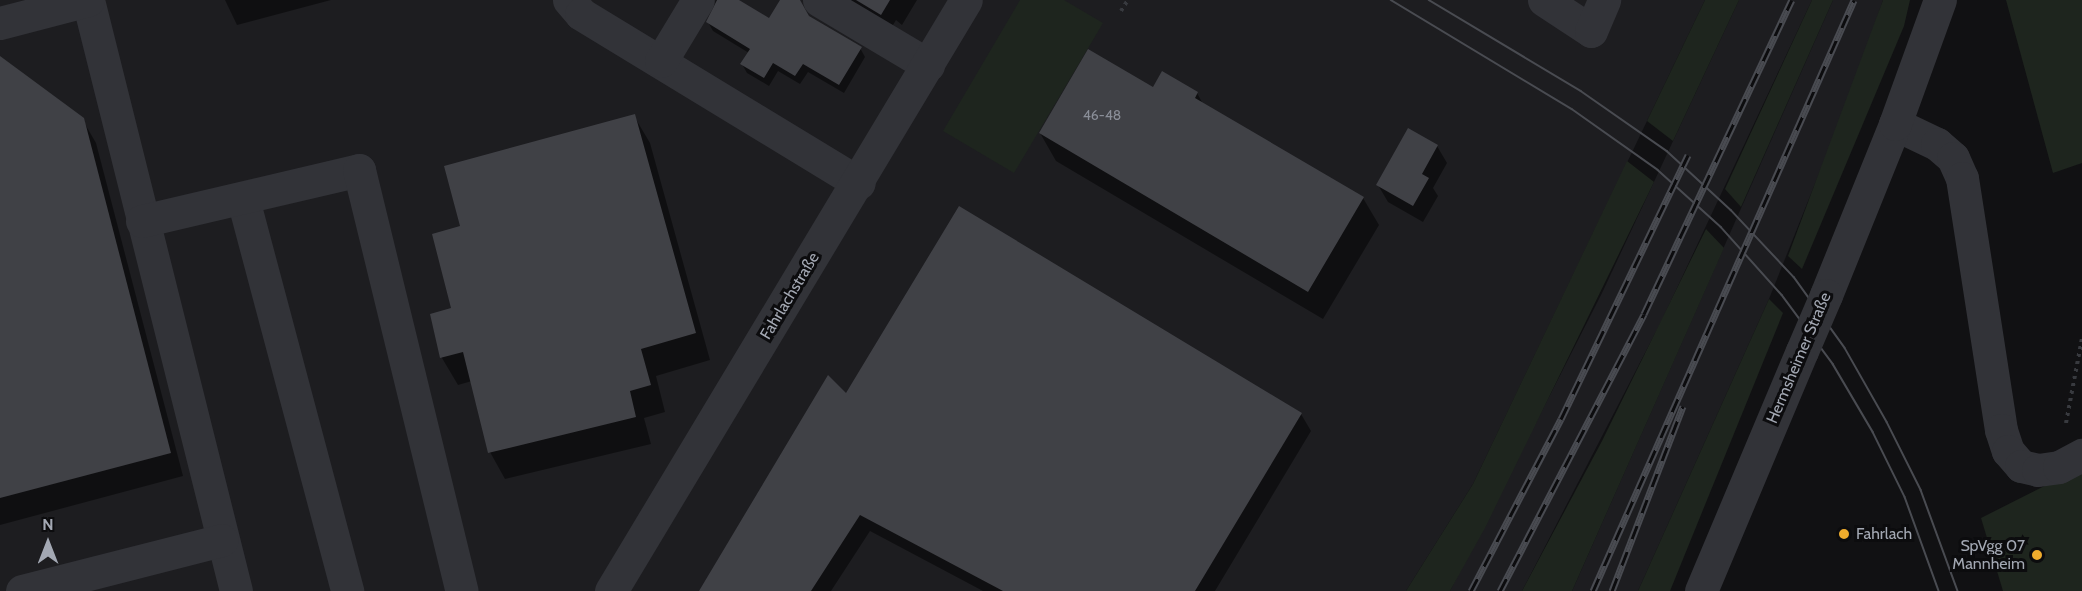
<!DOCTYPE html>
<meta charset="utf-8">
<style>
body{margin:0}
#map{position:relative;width:2082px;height:591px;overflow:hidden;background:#111113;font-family:Cabin,sans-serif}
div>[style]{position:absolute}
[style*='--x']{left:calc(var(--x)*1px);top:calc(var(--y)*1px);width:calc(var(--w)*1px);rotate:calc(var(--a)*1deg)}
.built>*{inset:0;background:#1d1d20}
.green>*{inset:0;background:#1e251e}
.shadow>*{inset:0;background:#0007}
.building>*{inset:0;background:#404146}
.path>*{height:4px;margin-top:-2px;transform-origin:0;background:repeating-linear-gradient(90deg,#383a3f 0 3px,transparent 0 7.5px)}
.minor>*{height:33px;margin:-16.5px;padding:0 16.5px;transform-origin:16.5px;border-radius:16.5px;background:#323338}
.tram>*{height:1.5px;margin:-0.75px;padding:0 0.75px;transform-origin:0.75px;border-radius:0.75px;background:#494b51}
.rail>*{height:7px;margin-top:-3.5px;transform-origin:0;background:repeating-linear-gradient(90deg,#0c0c0e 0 14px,#494b51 0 28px);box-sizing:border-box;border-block:2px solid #494b51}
.minor-bridge>*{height:33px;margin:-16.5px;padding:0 16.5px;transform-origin:16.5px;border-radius:16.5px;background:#323338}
.dots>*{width:16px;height:16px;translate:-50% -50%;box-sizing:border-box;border:3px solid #0c0c0e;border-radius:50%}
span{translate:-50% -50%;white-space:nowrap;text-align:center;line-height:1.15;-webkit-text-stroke:6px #0c0c0e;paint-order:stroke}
.number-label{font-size:14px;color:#8a8e98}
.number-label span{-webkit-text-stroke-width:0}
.street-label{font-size:16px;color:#a3a8b3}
.poi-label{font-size:16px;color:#a3a8b3}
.left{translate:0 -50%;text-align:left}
.right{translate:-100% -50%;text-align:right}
.north{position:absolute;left:18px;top:513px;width:60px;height:60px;-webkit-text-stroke:4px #0c0c0e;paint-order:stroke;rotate:0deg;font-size:16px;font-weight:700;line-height:24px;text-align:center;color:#a3a8b3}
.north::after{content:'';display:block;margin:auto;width:21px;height:27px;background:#a3a8b3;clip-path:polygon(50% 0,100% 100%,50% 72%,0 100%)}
</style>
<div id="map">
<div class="built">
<i style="clip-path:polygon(0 0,1705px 0,1473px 484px,1406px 591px,0 591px)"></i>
<i style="clip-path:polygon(1739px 0,1812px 0,1661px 322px,1522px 591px,1450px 591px,1602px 293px)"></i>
<i style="clip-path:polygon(1833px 0,1883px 0,1854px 86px,1769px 299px,1638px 591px,1572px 591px)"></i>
</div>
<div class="green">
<i style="clip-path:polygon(1020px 0,1064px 0,1103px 23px,1014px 173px,943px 131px)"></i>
<i style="clip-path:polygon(1705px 0,1739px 0,1673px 141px,1647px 121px)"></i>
<i style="clip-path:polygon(1812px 0,1833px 0,1741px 207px,1725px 189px)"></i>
<i style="clip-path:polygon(1883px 0,1910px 0,1904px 26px,1802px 269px,1788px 256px)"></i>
<i style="clip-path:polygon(2006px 0,2082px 0,2082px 163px,2053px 173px)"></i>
<i style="clip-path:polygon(1627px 161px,1654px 182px,1485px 528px,1450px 591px,1406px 591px,1473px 484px)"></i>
<i style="clip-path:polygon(1706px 229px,1724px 248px,1572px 591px,1522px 591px,1602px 441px)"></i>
<i style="clip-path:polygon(1769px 299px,1783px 313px,1670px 591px,1638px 591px)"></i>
<i style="clip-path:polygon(2082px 467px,2082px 591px,2003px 591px,1981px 518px)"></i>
</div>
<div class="shadow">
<i style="clip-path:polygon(225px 0,331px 0,237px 25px)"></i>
<i style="clip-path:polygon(716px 0,736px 0,769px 20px,860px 48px,865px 57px,844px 93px,808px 72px,800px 84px,778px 71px,769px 86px,747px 73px,742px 64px,749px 53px,713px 31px,708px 22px)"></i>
<i style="clip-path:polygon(843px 0,917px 0,902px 25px,896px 20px,890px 30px)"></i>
<i style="clip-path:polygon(0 60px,82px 119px,96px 143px,183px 476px,0 525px)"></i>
<i style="clip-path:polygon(1153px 89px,1197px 93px,1203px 104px,1363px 198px,1379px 225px,1323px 319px,1056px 161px,1040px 133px)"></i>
<i style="clip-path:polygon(634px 116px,650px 143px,710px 360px,656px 376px,665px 412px,644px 418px,651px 444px,505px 479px,490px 452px,472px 381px,458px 385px,442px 358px,432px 315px,453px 309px,462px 227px)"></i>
<i style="clip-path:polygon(1409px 130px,1437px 146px,1447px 163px,1433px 188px,1438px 196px,1423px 222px,1388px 202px,1378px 185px)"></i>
<i style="clip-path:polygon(959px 208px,1301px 414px,1311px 431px,1215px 591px,983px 591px,870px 531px,831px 591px,709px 591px,846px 395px)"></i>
</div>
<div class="building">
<i style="clip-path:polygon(717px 0,739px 0,769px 18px,780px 0,800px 0,809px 16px,862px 47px,839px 85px,803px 64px,795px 76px,773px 63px,764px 78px,740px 64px,750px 49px,706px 22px)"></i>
<i style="clip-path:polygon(856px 0,890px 0,881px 15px)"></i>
<i style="clip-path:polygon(1088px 49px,1153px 87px,1162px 71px,1198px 92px,1195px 98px,1364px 197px,1308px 292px,1039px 133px)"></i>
<i style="clip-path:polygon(0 56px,84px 118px,171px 453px,0 498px)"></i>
<i style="clip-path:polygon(635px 114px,696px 333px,641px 349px,651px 385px,630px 391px,636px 417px,488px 453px,463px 352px,440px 358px,430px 314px,451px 308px,432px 234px,460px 226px,444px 166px)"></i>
<i style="clip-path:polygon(1408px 128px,1438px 145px,1422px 174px,1429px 178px,1413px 206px,1376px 185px)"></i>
<i style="clip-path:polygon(959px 206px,1302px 413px,1195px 591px,1003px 591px,860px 515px,811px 591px,699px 591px,828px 375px,846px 393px)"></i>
</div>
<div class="path">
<i style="--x:1121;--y:11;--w:13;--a:-58"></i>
<i style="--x:2066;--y:423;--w:86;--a:-79.3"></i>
</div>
<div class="minor">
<i style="--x:88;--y:0;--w:609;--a:75.94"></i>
<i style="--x:569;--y:0;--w:18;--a:49"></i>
<i style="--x:581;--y:14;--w:325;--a:31.3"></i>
<i style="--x:819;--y:0;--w:127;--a:30.8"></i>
<i style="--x:1544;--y:0;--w:56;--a:33.4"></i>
<i style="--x:1591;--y:31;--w:34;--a:-67"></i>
<i style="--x:0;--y:23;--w:91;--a:-14.6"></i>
<i style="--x:661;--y:61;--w:71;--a:-58.8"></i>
<i style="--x:1895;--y:124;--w:47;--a:25.5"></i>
<i style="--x:1937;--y:144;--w:21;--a:41"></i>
<i style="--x:1953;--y:158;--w:22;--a:66"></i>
<i style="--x:1962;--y:178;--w:255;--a:81.2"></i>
<i style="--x:2001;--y:430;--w:22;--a:72"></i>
<i style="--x:2008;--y:451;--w:20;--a:49"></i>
<i style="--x:2021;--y:466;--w:17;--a:13"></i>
<i style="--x:2038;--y:470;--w:21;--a:-8"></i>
<i style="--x:2059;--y:467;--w:26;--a:-28"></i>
<i style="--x:243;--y:199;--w:406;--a:75.1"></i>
<i style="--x:142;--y:221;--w:223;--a:-13.2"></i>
<i style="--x:359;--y:170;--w:433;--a:76.3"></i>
<i style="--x:1826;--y:295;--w:184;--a:-68"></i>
<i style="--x:1895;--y:124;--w:132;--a:-70.1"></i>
<i style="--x:22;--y:591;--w:206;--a:-14.3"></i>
<i style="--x:611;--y:591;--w:689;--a:-59.01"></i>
<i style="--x:1701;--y:591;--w:260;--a:-67.2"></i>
</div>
<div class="tram">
<i style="--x:1391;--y:0;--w:211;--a:31.1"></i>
<i style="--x:1572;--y:109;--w:105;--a:35.3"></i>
<i style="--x:1658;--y:170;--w:85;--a:42.1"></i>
<i style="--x:1721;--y:227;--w:91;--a:48.1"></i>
<i style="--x:1782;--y:295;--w:86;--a:53.5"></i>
<i style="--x:1833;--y:364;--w:79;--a:59.5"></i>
<i style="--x:1873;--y:432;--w:72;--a:63.8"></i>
<i style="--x:1905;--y:497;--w:100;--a:70.1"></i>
<i style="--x:1429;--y:0;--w:177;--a:30.9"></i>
<i style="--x:1581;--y:91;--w:105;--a:34.9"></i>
<i style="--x:1667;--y:151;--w:87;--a:42.7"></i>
<i style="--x:1731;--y:210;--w:92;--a:46.8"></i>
<i style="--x:1794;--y:277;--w:87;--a:54.3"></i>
<i style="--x:1845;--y:348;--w:85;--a:60.4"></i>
<i style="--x:1887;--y:422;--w:76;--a:63.4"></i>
<i style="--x:1921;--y:490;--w:108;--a:69.9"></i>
</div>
<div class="rail">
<i style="--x:1471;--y:591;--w:194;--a:-62.4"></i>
<i style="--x:1561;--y:419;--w:293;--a:-64.3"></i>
<i style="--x:1500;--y:591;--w:312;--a:-62.5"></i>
<i style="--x:1644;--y:314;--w:347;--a:-64.8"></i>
<i style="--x:1593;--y:591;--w:646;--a:-66.17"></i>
<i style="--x:1612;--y:591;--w:198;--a:-69"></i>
</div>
<div class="minor-bridge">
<i style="--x:1802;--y:351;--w:61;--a:-66.8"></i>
</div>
<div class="dots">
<i style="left:1844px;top:534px;background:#efac2d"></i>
<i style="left:2037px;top:555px;background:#efac2d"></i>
</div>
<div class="number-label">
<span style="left:1102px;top:115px">46-48</span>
</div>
<div class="street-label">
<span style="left:790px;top:296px;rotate:-59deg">Fahrlachstraße</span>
<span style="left:1799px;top:358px;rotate:-67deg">Hermsheimer Straße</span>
</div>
<div class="poi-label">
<span class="left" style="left:1856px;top:534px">Fahrlach</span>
<span class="right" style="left:2025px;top:555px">SpVgg 07<br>Mannheim</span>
</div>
<div class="north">N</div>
</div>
